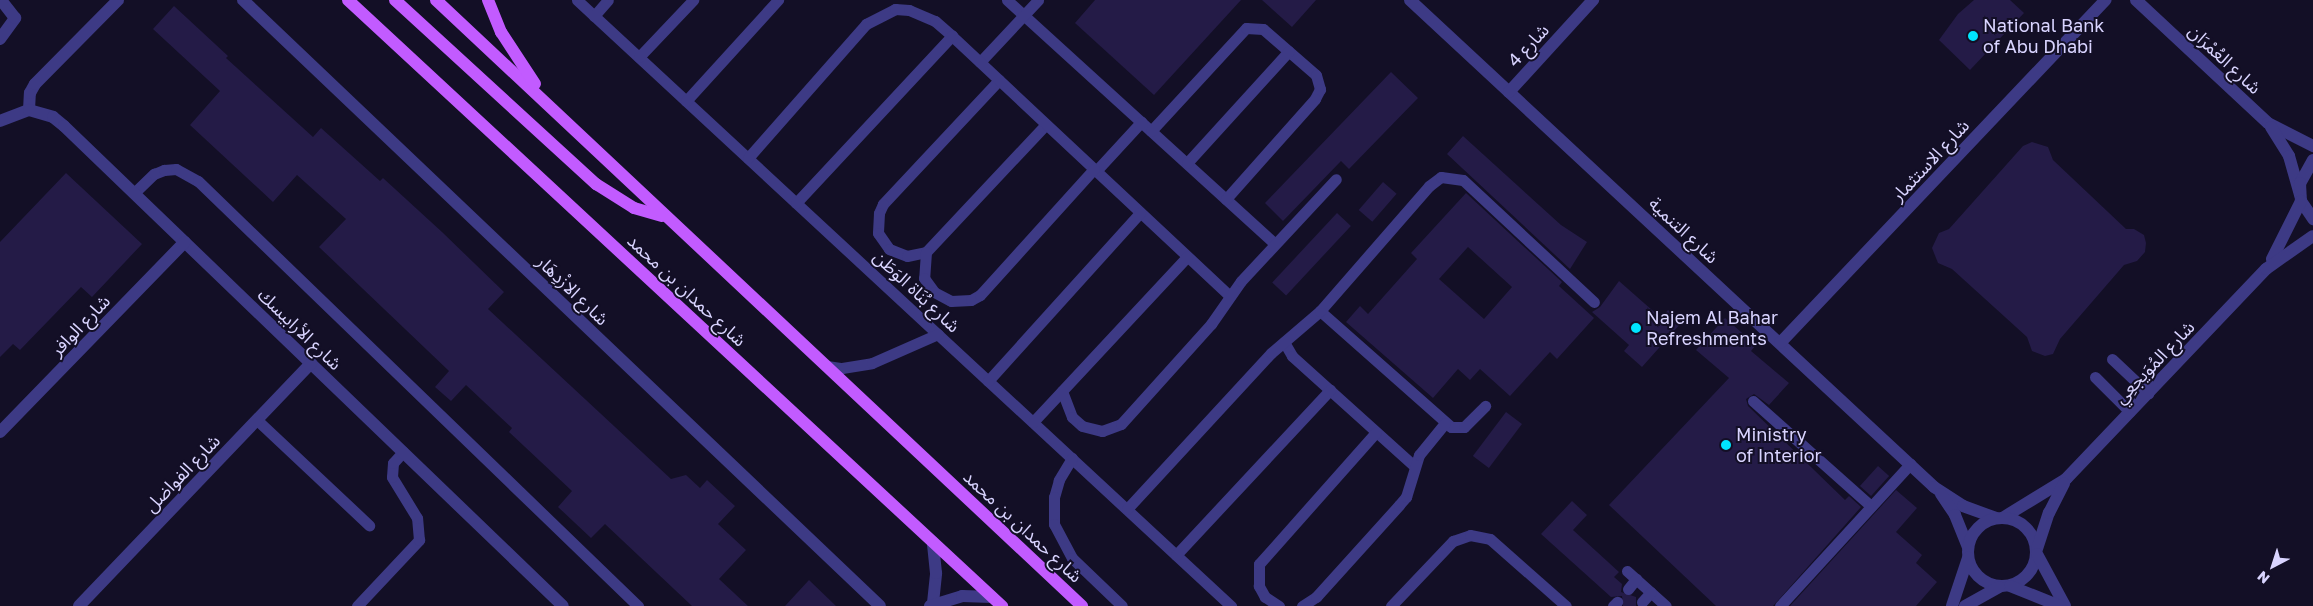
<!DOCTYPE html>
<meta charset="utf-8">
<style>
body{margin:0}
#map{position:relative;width:2313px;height:606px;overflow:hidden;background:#130f26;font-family:"Golos Text","Noto Sans Arabic",sans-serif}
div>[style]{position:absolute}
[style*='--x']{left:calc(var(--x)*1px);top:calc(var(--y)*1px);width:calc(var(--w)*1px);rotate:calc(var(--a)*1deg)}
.building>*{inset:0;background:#241b47;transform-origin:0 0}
.service>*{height:11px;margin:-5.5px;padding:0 5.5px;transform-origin:5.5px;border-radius:5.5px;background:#3d3a85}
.minor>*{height:12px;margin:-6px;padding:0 6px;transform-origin:6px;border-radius:6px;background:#3d3a85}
.minor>.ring{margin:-6px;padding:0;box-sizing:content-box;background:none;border:12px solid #3d3a85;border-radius:50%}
.primary>*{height:12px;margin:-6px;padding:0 6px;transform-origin:6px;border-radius:6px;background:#c25bff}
.dots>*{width:14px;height:14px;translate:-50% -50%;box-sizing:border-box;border:2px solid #130f26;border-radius:50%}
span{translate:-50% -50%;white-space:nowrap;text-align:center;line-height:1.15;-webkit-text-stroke:4px #130f26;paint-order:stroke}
.poi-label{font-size:18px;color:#d9d4ff}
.left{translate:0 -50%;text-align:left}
.street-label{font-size:18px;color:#d9d4ff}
.north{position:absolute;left:2248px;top:541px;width:50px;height:50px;-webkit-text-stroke:4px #130f26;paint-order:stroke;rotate:220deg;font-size:14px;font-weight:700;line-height:20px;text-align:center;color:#d9d4ff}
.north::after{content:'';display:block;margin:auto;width:18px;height:22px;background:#d9d4ff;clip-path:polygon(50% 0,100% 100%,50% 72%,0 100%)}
</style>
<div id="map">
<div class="building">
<i style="clip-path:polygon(1095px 0,1241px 0,1154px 95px,1075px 23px)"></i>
<i style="clip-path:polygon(1262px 0,1316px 0,1292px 27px)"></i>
<i style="clip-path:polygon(1974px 0,2010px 0,2024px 13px,1970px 70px,1939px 40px,1958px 14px)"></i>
<i style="clip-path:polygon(174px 6px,228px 56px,226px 58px,313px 137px,321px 128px,380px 181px,383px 178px,442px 232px,504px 292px,488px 309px,671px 479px,686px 475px,700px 488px,707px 480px,735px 506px,718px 524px,746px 550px,719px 579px,748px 606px,692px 606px,605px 524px,591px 538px,558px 507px,572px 491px,509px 432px,512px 428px,466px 385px,451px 401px,435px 387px,449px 371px,319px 247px,346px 219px,297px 175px,273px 202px,190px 125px,220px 91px,153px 29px)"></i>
<i style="clip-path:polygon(1391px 72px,1418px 98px,1349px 169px,1341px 161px,1283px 221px,1265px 203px)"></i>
<i style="clip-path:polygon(1463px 136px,1561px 225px,1587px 242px,1570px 269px,1447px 154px)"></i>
<i style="clip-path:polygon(2032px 142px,2048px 147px,2053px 160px,2126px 229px,2134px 229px,2144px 235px,2146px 243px,2145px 252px,2137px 261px,2124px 265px,2060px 339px,2053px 354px,2045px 356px,2032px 351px,2027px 337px,1952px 269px,1938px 263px,1932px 248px,1939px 233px,1949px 229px,2023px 146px)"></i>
<i style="clip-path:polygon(66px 173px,142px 244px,92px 297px,81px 287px,20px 350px,13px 344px,0 357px,0 242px)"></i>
<i style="left:1383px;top:182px;width:18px;height:37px;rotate:41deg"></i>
<i style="clip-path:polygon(evenodd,1466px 193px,1562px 282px,1559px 286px,1594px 318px,1557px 359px,1550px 352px,1510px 396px,1480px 369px,1470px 380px,1458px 369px,1433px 398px,1346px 322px,1360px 306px,1368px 314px,1417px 259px,1411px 253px,1466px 193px,1468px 247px,1512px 287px,1484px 319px,1439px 279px,1468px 247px)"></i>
<i style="left:1337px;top:213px;width:19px;height:95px;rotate:43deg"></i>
<i style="clip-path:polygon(1619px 281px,1661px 318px,1668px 310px,1682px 322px,1642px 367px,1624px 351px,1629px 345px,1592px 312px,1600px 307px)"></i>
<i style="clip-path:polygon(1725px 318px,1756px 345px,1751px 351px,1789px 383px,1769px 405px,1754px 394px,1746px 399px,1748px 406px,1845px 500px,1849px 496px,1861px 507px,1773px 606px,1716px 606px,1609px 505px,1729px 378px,1696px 350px)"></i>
<i style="left:1506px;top:412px;width:20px;height:55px;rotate:37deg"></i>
<i style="left:1878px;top:466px;width:15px;height:27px;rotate:42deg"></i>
<i style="clip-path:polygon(1896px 490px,1917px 508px,1896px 532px,1922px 555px,1916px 563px,1937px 582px,1916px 606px,1790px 606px)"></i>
<i style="clip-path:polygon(1572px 501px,1587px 515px,1573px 530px,1619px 572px,1614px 577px,1622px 584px,1621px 592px,1636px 597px,1636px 606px,1623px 606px,1622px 596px,1611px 597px,1541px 534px)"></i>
<i style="clip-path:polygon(809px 580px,836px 606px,785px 606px)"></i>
</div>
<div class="service">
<i style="--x:577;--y:0;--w:892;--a:42.82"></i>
<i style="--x:1007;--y:0;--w:362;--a:42.3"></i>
<i style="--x:594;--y:16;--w:21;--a:-49"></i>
<i style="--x:639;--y:57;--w:79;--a:-46.5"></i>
<i style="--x:980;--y:62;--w:85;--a:-46.9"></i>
<i style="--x:999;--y:80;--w:170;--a:133.1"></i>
<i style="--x:883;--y:204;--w:10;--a:114"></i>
<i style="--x:879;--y:213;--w:20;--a:93"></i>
<i style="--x:878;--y:233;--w:19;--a:55"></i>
<i style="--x:889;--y:249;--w:19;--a:21"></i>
<i style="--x:907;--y:256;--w:19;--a:-12"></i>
<i style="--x:926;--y:252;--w:175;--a:-46.8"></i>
<i style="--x:686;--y:101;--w:137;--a:-47.7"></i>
<i style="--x:1151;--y:131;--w:140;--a:-47.3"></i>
<i style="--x:1246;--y:28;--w:17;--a:3"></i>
<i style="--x:1263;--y:29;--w:70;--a:41"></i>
<i style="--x:1316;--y:75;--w:15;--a:74"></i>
<i style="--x:1320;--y:89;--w:11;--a:117"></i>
<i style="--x:1315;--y:99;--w:134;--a:131.7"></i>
<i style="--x:748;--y:158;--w:179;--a:-48.6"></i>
<i style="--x:866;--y:24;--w:33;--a:-27"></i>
<i style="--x:895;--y:9;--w:14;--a:4"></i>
<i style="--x:909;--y:10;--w:28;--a:23"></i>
<i style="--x:935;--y:21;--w:23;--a:41"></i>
<i style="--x:952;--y:36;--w:379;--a:43.1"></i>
<i style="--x:1187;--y:163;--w:151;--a:-47.7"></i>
<i style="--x:1096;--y:171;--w:67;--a:-47.4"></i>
<i style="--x:134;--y:193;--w:28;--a:-44"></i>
<i style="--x:154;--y:174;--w:11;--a:-22"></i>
<i style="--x:164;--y:170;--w:12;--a:-5"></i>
<i style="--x:176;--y:169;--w:25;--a:29"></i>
<i style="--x:198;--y:181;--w:612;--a:44.01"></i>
<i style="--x:796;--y:203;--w:229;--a:-47"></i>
<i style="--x:926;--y:252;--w:26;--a:94"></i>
<i style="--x:924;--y:278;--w:17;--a:54"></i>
<i style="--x:934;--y:292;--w:19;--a:28"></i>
<i style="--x:951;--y:301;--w:20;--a:-3"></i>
<i style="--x:971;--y:300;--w:10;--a:-29"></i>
<i style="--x:980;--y:295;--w:170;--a:-47.9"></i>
<i style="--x:1320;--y:311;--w:175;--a:41.5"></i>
<i style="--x:1451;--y:427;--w:13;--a:0"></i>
<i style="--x:1464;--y:427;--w:30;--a:-45"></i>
<i style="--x:1284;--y:342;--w:16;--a:60"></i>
<i style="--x:1292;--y:356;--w:164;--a:42"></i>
<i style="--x:2112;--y:359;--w:50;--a:43.4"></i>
<i style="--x:827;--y:366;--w:15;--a:8"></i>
<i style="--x:842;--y:368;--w:30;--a:-9"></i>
<i style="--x:872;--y:363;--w:72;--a:-23.7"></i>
<i style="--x:2095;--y:377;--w:49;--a:45"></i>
<i style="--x:988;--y:381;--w:227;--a:-47.9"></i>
<i style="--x:1062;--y:391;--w:28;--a:69"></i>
<i style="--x:1072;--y:417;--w:13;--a:42"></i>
<i style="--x:1082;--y:426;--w:21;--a:14"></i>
<i style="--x:1102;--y:431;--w:20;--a:-20"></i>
<i style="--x:1121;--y:424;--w:135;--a:-48"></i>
<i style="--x:1211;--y:324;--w:52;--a:-55.1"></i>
<i style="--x:1241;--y:281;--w:139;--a:-47"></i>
<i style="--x:1753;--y:401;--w:158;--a:41.7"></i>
<i style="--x:257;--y:420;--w:154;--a:43.2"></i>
<i style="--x:1033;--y:422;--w:226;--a:-47"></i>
<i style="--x:1072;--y:458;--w:26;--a:121"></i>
<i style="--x:1059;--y:480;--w:18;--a:106"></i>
<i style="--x:1054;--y:497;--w:27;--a:90"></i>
<i style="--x:1054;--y:524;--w:38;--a:62"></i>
<i style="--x:1072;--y:558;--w:69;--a:43.8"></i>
<i style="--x:1127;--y:509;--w:212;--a:-47.3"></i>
<i style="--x:1271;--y:353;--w:65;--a:-40.6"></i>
<i style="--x:1320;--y:311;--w:166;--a:-48.9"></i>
<i style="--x:1429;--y:186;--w:15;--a:-37"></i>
<i style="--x:1441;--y:177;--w:22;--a:8"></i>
<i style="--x:1463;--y:180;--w:179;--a:43"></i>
<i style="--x:1176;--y:555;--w:226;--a:-47"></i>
<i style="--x:1627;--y:571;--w:52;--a:41.9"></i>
<i style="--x:1628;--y:589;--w:13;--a:-51"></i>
<i style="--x:1642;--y:602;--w:13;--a:-48"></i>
<i style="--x:357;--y:606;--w:91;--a:-46.8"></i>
<i style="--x:419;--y:540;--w:22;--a:-95"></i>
<i style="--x:417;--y:518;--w:48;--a:-121.4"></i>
<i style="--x:392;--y:477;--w:14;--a:-86"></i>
<i style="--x:393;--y:463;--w:15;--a:-48"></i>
<i style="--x:1279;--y:606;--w:17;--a:-147"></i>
<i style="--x:1265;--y:597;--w:13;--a:-119"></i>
<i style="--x:1259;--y:586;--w:22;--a:-90"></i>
<i style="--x:1259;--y:564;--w:176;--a:-48.4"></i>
<i style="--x:1302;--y:606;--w:17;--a:-33"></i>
<i style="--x:1316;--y:597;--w:124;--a:-47.9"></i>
<i style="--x:1399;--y:505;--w:11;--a:-49"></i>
<i style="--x:1406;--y:497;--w:44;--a:-72.8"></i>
<i style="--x:1419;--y:455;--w:41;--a:-50.9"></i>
<i style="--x:1391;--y:606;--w:90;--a:-46.4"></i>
<i style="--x:1453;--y:541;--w:18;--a:-19"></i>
<i style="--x:1470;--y:535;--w:20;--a:11"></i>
<i style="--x:1490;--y:539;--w:101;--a:41.4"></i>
<i style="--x:1613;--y:606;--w:6;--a:-45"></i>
<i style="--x:1780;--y:606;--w:193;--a:-47.5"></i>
</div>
<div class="minor">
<i style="--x:243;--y:0;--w:879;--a:43.57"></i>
<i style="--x:1410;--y:0;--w:715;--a:42.9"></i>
<i style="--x:1934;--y:487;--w:35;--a:33"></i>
<i style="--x:1963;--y:506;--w:35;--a:20"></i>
<i style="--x:2136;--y:0;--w:180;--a:43"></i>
<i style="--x:2268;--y:123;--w:51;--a:27.1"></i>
<i style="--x:0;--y:39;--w:26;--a:-54"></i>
<i style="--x:15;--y:18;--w:23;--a:-128"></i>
<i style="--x:1509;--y:92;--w:125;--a:-47.6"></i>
<i style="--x:29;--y:110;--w:17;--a:-87"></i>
<i style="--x:30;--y:93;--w:10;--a:-61"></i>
<i style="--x:35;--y:84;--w:118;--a:-45.3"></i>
<i style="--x:0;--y:121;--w:31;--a:-21"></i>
<i style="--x:29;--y:110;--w:25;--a:16"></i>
<i style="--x:53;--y:117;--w:14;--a:39"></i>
<i style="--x:64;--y:126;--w:692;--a:43.89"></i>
<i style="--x:2271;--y:127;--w:34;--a:58"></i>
<i style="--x:2289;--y:156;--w:41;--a:74.2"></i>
<i style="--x:2313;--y:160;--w:26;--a:119"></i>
<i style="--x:2300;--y:183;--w:18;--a:87"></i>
<i style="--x:2301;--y:201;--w:22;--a:56"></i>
<i style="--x:2272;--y:259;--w:65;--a:-63.4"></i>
<i style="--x:1780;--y:343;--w:473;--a:-46.5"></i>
<i style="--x:0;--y:432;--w:265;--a:-45.8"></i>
<i style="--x:1941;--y:494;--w:25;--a:56"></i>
<i style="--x:1955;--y:515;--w:35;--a:68"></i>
<i style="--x:2004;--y:517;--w:73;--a:-31.5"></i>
<i style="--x:2066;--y:479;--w:290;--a:-46.4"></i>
<i style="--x:2266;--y:269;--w:57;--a:-35.1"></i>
<i class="ring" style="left:1968px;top:518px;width:56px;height:56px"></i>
<i style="--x:2037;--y:549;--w:38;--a:-72"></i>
<i style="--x:2049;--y:513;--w:33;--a:-63"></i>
<i style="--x:2037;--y:554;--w:59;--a:61.7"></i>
<i style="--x:2010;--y:586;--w:54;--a:21.8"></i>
<i style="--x:933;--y:603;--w:30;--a:-84"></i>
<i style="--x:936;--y:573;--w:31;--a:-96"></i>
<i style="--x:79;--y:606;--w:336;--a:-46.3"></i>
<i style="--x:930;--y:606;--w:34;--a:-17"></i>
<i style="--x:962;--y:596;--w:30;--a:2"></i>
<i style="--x:1952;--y:606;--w:51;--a:-71.6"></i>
<i style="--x:1965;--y:606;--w:39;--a:-29"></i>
</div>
<div class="primary">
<i style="--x:348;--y:0;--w:892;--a:42.82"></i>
<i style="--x:395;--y:0;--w:273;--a:42.5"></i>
<i style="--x:596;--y:184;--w:45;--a:32.3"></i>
<i style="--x:634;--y:208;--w:29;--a:16"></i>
<i style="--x:436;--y:0;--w:886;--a:43.17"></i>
<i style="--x:488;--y:0;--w:35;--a:68"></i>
<i style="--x:501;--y:32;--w:62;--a:56.8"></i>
</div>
<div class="dots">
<i style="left:1973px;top:36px;background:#00e5ff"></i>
<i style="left:1636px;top:328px;background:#00e5ff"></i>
<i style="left:1726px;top:445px;background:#00e5ff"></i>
</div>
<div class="poi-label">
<span class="left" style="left:1983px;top:36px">National Bank<br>of Abu Dhabi</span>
<span class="left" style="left:1646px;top:328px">Najem Al Bahar<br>Refreshments</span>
<span class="left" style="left:1736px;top:445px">Ministry<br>of Interior</span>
</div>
<div class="street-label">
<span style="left:1528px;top:45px;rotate:-47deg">شارع 4</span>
<span style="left:2225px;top:59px;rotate:43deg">شارع العُمْرَان</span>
<span style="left:1930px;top:160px;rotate:-47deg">شارع الاستثمار</span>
<span style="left:1684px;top:230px;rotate:43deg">شارع التنمية</span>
<span style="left:573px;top:290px;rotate:44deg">شارع الازْدِهَار</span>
<span style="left:687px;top:290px;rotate:43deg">شارع حمدان بن محمد</span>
<span style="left:917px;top:291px;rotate:43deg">شارع بُنَاة الوَطَن</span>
<span style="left:80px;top:325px;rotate:-46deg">شارع الوافر</span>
<span style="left:300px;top:329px;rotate:44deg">شارع الأرابيسك</span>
<span style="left:2154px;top:362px;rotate:-46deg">شارع المُوَيجعِي</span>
<span style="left:182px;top:473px;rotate:-46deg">شارع الفواضل</span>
<span style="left:1023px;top:526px;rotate:43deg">شارع حمدان بن محمد</span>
</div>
<div class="north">N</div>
</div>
